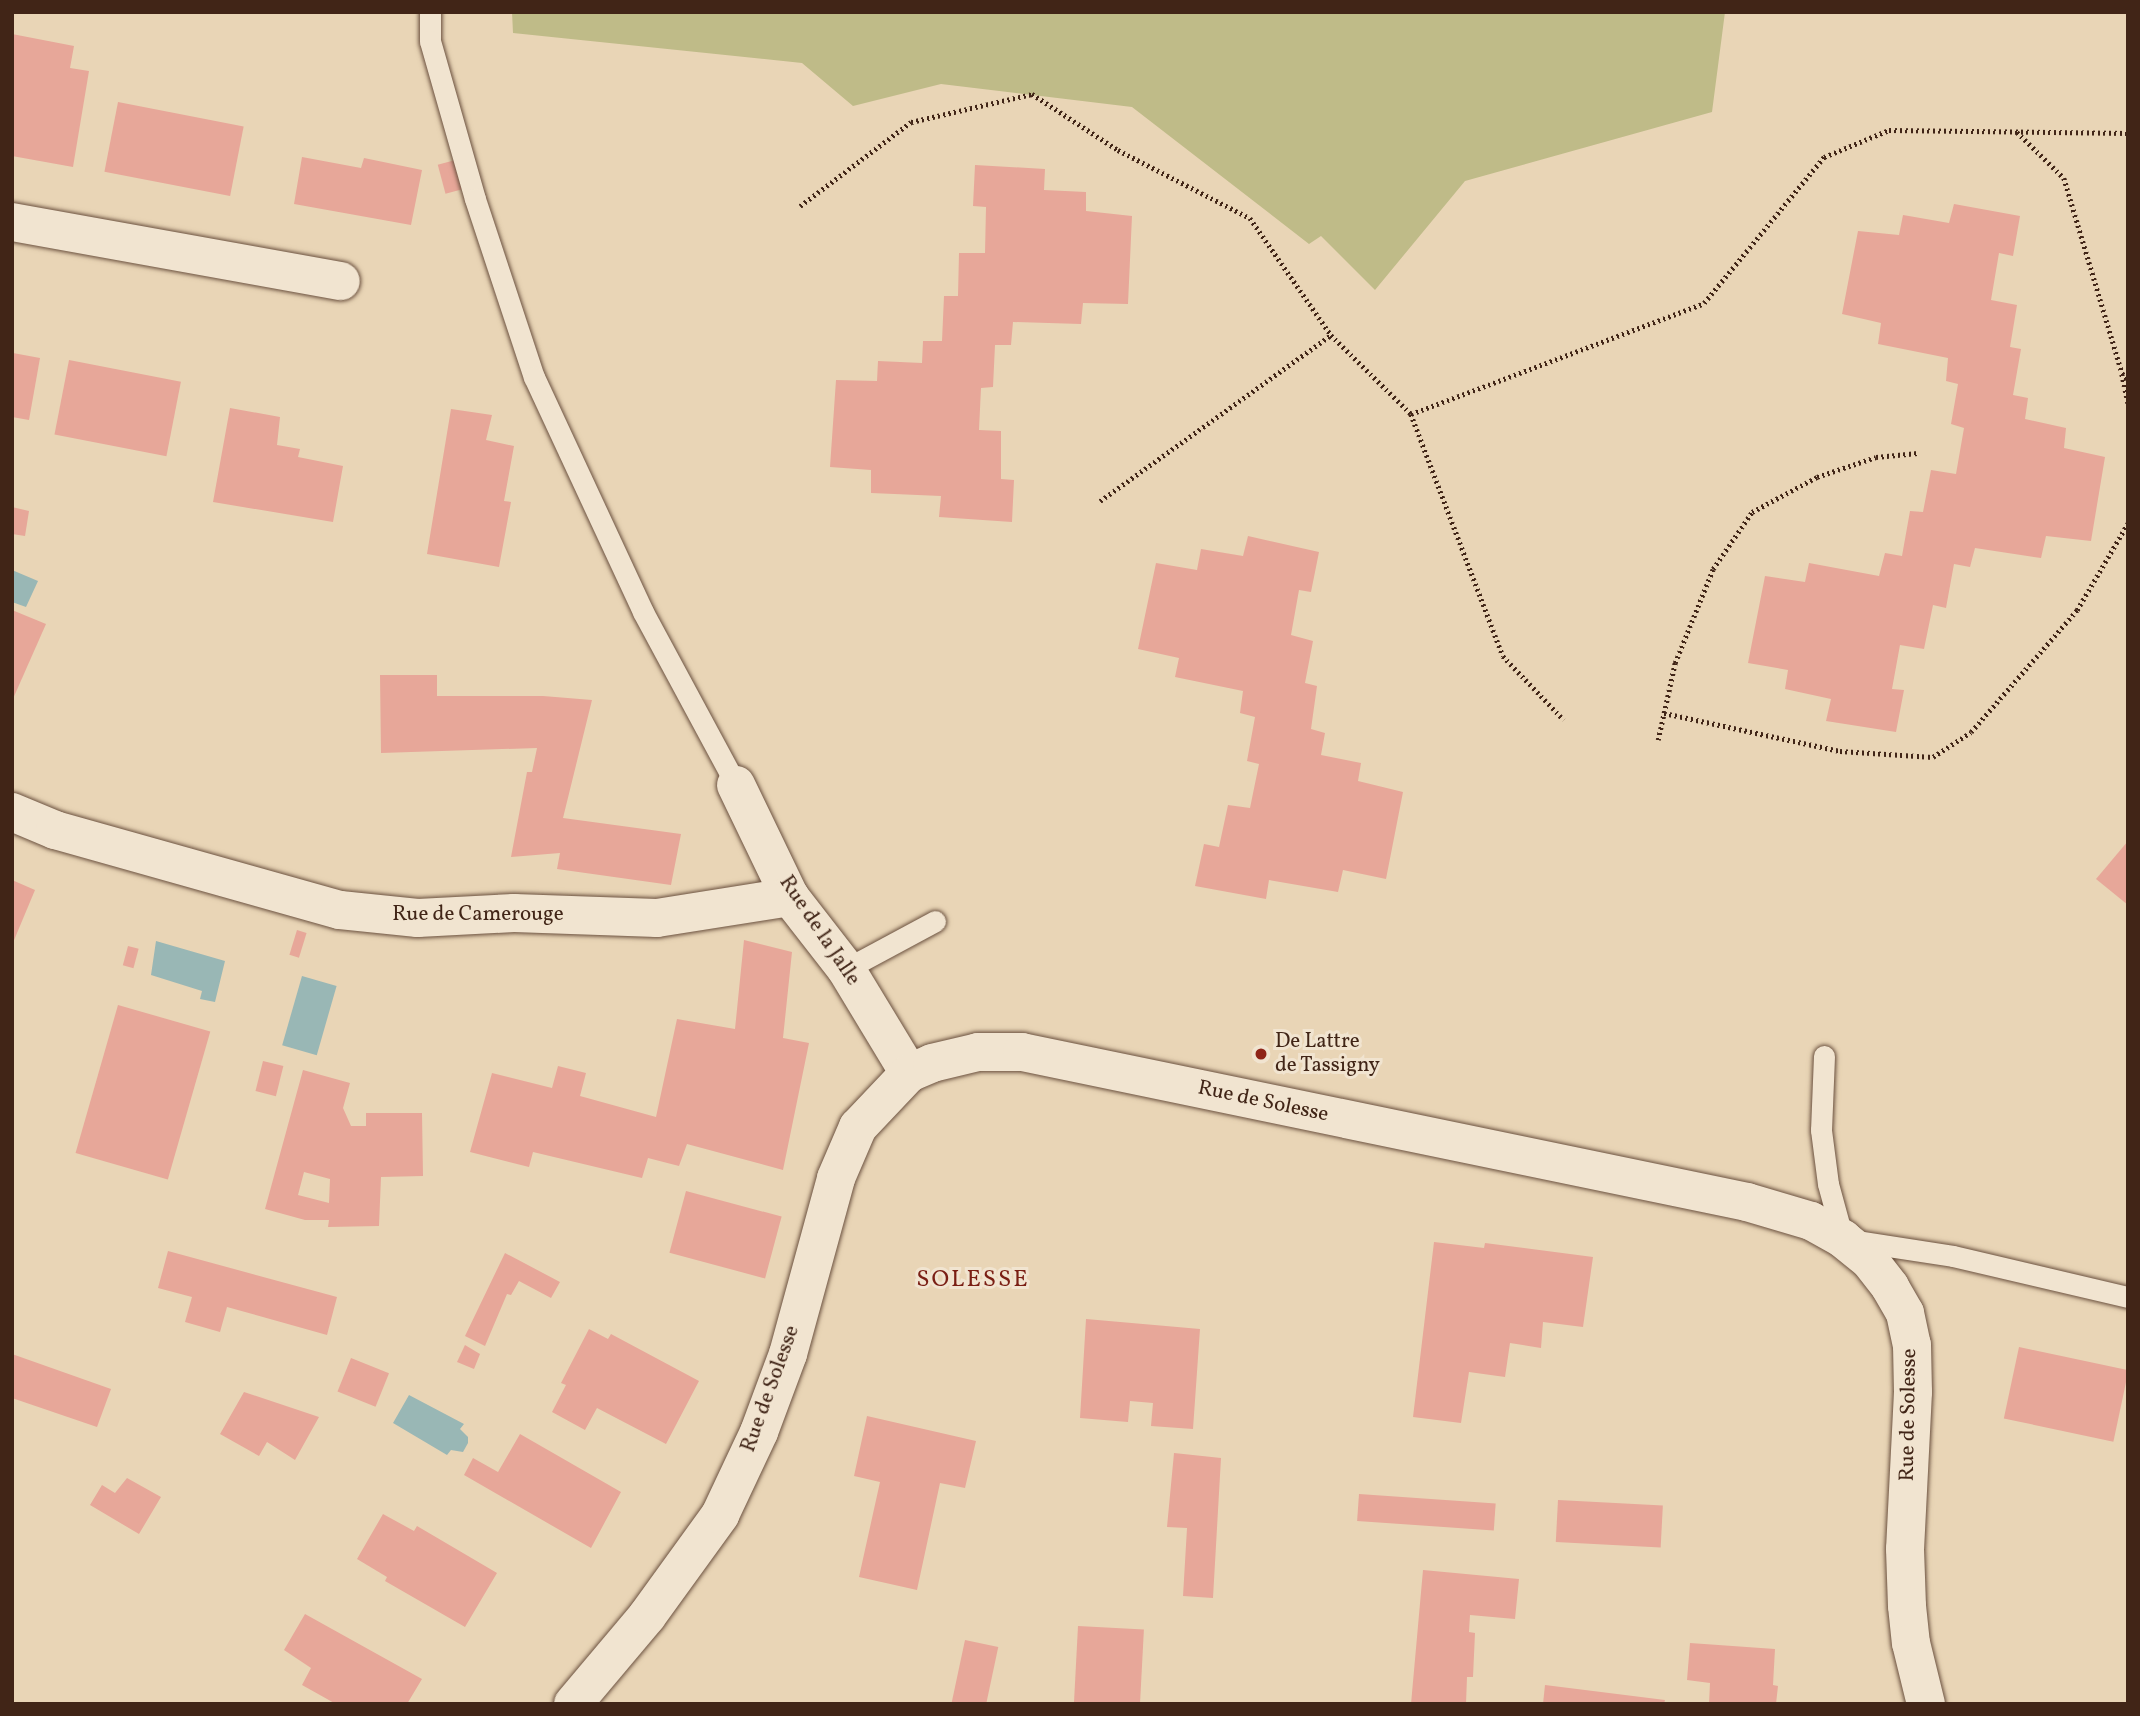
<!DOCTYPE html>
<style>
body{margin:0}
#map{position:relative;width:2140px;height:1716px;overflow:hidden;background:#e9d5b6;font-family:Vollkorn,serif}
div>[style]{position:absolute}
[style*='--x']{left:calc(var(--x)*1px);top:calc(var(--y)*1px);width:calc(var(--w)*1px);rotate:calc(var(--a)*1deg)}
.green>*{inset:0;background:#bfbb88}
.water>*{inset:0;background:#99b7b5;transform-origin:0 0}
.building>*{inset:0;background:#e7a799;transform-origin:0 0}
.path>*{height:4.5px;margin-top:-2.25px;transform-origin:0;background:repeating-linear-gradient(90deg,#412517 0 2px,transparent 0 5.5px)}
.roads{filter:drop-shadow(0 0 2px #6b513f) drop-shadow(0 0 2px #6b513f)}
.lane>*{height:21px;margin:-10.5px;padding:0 10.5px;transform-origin:10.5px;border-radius:10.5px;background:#f1e4d0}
.street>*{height:38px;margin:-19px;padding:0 19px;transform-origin:19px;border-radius:19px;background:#f1e4d0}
.dots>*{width:19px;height:19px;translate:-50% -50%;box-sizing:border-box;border:4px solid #f1e4d0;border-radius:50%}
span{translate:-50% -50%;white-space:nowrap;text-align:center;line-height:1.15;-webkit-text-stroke:6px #f1e4d0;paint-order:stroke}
.street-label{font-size:21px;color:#412517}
.poi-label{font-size:21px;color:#412517}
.left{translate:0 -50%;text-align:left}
.quarter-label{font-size:24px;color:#7a1f14;letter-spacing:2px}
.frame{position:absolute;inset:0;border:14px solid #412517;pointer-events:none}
</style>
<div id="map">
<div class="green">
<i style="clip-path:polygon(512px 12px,1725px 12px,1712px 112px,1465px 181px,1375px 290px,1321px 236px,1309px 244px,1132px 107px,941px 84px,853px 106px,802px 63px,513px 33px)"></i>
</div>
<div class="water">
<i style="clip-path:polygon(12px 570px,38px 581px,26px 607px,12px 602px)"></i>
<i style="clip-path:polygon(156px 941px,225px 961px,215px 1002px,200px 999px,202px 991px,151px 975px)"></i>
<i style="left:302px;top:976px;width:36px;height:72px;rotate:16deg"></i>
<i style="clip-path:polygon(409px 1395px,464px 1424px,460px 1429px,468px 1437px,468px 1443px,463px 1452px,451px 1450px,447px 1455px,393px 1423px)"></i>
</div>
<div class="building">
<i style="clip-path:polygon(12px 34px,74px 46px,70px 68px,89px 71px,73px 167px,12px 156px)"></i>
<i style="left:118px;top:102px;width:128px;height:71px;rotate:11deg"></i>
<i style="clip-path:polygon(302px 157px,361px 168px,364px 158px,422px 170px,411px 225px,294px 204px)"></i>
<i style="left:459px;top:159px;width:30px;height:22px;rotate:75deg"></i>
<i style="clip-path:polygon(975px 165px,1045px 169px,1044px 190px,1086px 192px,1086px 211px,1132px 216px,1128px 304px,1083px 303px,1081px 324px,1013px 322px,1011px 345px,995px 345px,993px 387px,981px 388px,979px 430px,1001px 431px,1001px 479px,1014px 480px,1012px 522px,939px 517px,941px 496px,871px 493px,871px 470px,830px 467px,836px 380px,877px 381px,878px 361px,922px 363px,923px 341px,942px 341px,944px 296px,958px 296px,959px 253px,985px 253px,986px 207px,973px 206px)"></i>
<i style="clip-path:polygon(1954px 204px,2020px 216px,2013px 256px,1999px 253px,1991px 300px,2017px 305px,2010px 347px,2021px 349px,2013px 395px,2028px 398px,2025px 419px,2066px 428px,2064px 448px,2105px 457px,2091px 541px,2046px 536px,2041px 558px,1975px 548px,1970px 567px,1954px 564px,1946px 608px,1933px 605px,1924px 649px,1900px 645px,1892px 689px,1904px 690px,1896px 732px,1826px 721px,1831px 699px,1785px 689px,1788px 670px,1748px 663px,1765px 576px,1805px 582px,1809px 563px,1879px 576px,1885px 553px,1902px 556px,1910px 511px,1923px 512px,1931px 470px,1956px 474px,1964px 428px,1951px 424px,1958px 384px,1946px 381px,1948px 358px,1878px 344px,1881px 323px,1842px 314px,1858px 231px,1899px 235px,1903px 215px,1949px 223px)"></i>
<i style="clip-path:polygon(13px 353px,40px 358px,29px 420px,12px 417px)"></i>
<i style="left:69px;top:360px;width:114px;height:76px;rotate:11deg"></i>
<i style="clip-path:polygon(230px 408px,280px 417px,277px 445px,300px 449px,298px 457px,343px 466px,333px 522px,213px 502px)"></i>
<i style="clip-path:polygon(451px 409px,492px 415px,486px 440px,514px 446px,504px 501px,511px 502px,499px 567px,427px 554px)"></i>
<i style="clip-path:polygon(12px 507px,29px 511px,25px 536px,12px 534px)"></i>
<i style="clip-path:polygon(1248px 536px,1319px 552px,1311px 592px,1299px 590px,1291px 635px,1313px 641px,1305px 683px,1317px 686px,1311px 729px,1325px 733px,1321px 755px,1361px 763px,1358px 781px,1403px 792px,1386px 879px,1343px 870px,1338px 892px,1269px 880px,1266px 899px,1195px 886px,1204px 844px,1219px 847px,1228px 805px,1250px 808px,1259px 764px,1247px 761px,1255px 717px,1240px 713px,1243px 691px,1175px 677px,1179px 658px,1138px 649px,1156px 563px,1197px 570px,1201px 549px,1243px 556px)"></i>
<i style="clip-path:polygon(12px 610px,46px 624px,12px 701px)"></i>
<i style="clip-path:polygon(380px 675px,437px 675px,437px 696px,543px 696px,592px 700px,563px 818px,681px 834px,671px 885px,557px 869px,560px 853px,511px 857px,527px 772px,532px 772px,537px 748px,381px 753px)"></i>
<i style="clip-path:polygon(2128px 841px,2128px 905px,2096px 879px)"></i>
<i style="clip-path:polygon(12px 880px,35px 890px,12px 945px)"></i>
<i style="left:297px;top:930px;width:10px;height:26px;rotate:17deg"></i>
<i style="clip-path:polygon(744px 940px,792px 952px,783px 1038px,809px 1043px,783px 1170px,687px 1144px,679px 1166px,648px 1158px,642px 1178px,533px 1152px,529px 1167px,470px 1152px,492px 1073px,552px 1088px,558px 1066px,586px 1073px,580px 1096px,656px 1117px,677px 1019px,735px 1029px)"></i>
<i style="left:128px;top:946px;width:11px;height:20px;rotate:15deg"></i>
<i style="left:118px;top:1005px;width:96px;height:154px;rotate:16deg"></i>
<i style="left:263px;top:1061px;width:21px;height:31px;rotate:14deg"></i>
<i style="clip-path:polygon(evenodd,303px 1070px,350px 1083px,343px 1108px,351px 1126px,366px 1126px,366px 1113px,422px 1113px,423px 1176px,381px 1177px,379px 1226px,328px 1227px,329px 1220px,305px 1220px,265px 1209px,303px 1070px,304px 1172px,330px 1179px,329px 1203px,298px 1195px,304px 1172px)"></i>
<i style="left:686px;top:1191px;width:99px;height:64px;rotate:15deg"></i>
<i style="clip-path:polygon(1434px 1242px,1484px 1248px,1485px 1243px,1593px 1257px,1583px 1327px,1543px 1322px,1541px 1348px,1510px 1343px,1505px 1377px,1469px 1372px,1461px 1423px,1413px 1417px)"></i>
<i style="clip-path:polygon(168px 1251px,337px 1297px,327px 1335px,227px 1307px,220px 1332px,185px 1322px,192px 1297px,158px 1288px)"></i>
<i style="clip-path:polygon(505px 1253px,560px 1282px,551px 1298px,519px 1281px,511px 1295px,507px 1294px,485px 1346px,465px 1336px)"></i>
<i style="clip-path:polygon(1086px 1319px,1200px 1329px,1193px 1429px,1151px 1426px,1153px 1403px,1130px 1401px,1128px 1422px,1080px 1418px)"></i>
<i style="clip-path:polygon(589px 1329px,608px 1339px,611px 1334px,699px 1381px,666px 1444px,597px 1408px,585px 1430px,552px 1412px,566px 1385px,561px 1383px)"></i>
<i style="clip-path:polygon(465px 1345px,480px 1354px,474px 1369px,457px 1362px)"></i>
<i style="left:2019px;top:1347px;width:112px;height:73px;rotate:12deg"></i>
<i style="clip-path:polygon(12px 1354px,111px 1389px,97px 1427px,12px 1398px)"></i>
<i style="left:351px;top:1358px;width:41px;height:36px;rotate:22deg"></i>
<i style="clip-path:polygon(244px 1392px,319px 1417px,295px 1460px,267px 1442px,259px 1456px,220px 1434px)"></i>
<i style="clip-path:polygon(867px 1416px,976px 1441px,965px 1488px,940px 1483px,917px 1590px,859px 1577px,880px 1482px,854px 1476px)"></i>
<i style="clip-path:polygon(520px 1434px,621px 1492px,591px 1548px,464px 1475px,473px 1458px,498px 1472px)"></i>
<i style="clip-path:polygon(1174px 1453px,1221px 1458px,1213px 1598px,1183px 1596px,1187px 1528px,1167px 1527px)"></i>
<i style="clip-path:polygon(127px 1478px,161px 1497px,139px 1534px,90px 1505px,102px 1485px,115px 1493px)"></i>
<i style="left:1359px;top:1494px;width:137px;height:27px;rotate:4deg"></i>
<i style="left:1558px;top:1500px;width:105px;height:42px;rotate:3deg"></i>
<i style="clip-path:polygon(383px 1514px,414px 1531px,417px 1526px,497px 1573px,465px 1627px,385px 1581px,387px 1577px,357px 1559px)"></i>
<i style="clip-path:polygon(1423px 1570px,1519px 1579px,1515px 1619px,1470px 1615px,1469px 1632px,1475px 1633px,1473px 1677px,1467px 1677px,1466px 1704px,1411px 1704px)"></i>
<i style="clip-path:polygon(305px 1614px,422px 1679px,407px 1704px,336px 1704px,302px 1685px,311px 1668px,284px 1650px)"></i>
<i style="left:1078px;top:1626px;width:66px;height:78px;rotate:3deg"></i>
<i style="left:965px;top:1640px;width:34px;height:65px;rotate:12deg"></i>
<i style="clip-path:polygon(1690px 1643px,1775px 1649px,1773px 1685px,1778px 1686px,1776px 1704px,1709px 1704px,1710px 1683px,1687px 1680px)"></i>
<i style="clip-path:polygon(1545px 1685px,1665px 1700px,1664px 1704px,1543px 1704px)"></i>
</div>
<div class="path">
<i style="--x:2017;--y:132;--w:66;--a:44.4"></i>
<i style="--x:2064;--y:178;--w:203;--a:73.4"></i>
<i style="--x:2122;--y:373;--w:9;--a:49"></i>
<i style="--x:800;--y:206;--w:139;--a:-37.1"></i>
<i style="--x:911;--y:122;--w:124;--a:-13"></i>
<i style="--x:1032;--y:94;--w:103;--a:33.1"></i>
<i style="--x:1118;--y:150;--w:148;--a:27.3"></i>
<i style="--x:1250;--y:218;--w:142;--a:55.3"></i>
<i style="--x:1331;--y:335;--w:112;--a:44.6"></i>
<i style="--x:1411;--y:414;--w:259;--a:69.2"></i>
<i style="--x:1503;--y:656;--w:88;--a:46.4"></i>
<i style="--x:2122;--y:374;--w:30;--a:78"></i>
<i style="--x:1411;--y:414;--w:313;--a:-20.7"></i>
<i style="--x:1704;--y:303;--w:189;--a:-50.6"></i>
<i style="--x:1824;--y:157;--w:70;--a:-22.6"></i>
<i style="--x:1889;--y:130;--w:239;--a:0.7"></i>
<i style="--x:1100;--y:501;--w:284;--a:-35.7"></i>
<i style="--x:1664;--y:713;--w:180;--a:12.2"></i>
<i style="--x:1840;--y:751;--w:93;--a:3.7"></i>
<i style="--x:1933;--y:757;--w:45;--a:-33.3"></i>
<i style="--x:1971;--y:732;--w:162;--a:-49"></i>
<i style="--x:2077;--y:610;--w:101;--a:-59.6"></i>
<i style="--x:1658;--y:740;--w:79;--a:-77.6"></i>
<i style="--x:1675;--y:663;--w:101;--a:-68"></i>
<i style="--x:1713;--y:569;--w:69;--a:-55.6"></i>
<i style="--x:1752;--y:512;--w:74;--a:-28.3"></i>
<i style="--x:1817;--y:477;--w:62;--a:-18.7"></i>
<i style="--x:1876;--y:457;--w:42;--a:-5.4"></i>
</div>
<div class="roads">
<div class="lane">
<i style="--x:430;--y:12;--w:29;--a:90"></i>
<i style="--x:430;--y:41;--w:164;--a:74.1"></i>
<i style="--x:475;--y:199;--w:188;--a:71.7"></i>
<i style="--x:534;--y:377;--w:259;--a:65.1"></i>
<i style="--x:643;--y:612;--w:196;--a:61.7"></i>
<i style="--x:846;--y:969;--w:101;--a:-28.3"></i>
<i style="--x:1824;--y:1056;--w:74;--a:92.3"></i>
<i style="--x:1821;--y:1130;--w:54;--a:82.6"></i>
<i style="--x:1828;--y:1184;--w:57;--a:74.7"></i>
<i style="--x:1843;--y:1239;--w:111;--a:8.8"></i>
<i style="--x:1953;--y:1256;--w:180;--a:13.2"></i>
</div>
<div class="street">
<i style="--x:12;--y:222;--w:334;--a:10.2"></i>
<i style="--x:736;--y:785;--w:124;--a:64.3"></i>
<i style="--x:790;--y:897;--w:91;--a:52.1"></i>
<i style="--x:846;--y:969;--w:122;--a:58.8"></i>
<i style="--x:12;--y:812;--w:47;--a:22.7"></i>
<i style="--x:55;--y:830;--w:296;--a:15.7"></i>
<i style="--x:340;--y:910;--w:78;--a:5.9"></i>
<i style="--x:418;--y:918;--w:96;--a:-3"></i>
<i style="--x:514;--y:913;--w:143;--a:2"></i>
<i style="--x:657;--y:918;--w:135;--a:-9"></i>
<i style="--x:573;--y:1704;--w:115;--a:-49.9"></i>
<i style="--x:647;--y:1616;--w:125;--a:-54.1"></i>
<i style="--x:720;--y:1515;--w:92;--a:-64.8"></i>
<i style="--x:759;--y:1432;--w:83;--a:-69.6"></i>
<i style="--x:788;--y:1354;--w:182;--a:-74.7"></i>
<i style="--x:836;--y:1178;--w:56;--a:-66.7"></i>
<i style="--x:858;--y:1127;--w:74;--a:-46.6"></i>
<i style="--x:909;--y:1073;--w:25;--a:-23"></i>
<i style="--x:932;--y:1063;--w:47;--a:-13.4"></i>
<i style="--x:978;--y:1052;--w:44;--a:0"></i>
<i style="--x:1022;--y:1052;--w:740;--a:11.69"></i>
<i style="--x:1747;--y:1202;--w:67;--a:16.5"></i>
<i style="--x:1811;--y:1221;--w:37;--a:29"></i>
<i style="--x:1843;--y:1239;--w:35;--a:39"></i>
<i style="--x:1870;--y:1261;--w:33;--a:52"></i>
<i style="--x:1890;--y:1287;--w:30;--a:60"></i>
<i style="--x:1905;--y:1313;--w:33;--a:78"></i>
<i style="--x:1912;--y:1345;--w:47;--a:88.8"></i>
<i style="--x:1913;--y:1392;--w:157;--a:92.9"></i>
<i style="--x:1905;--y:1549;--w:57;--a:88"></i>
<i style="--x:1907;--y:1606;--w:37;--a:84"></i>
<i style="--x:1911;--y:1643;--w:63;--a:76.2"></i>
</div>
</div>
<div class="dots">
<i style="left:1261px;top:1054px;background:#8f2418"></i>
</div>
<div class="street-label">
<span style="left:478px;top:915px">Rue de Camerouge</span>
<span style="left:819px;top:931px;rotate:56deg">Rue de la Jalle</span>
<span style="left:1263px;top:1102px;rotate:12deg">Rue de Solesse</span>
<span style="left:771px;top:1389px;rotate:-70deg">Rue de Solesse</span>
<span style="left:1909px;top:1415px;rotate:-89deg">Rue de Solesse</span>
</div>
<div class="poi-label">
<span class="left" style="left:1275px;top:1054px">De Lattre<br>de Tassigny</span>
</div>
<div class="quarter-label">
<span style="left:973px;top:1281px">SOLESSE</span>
</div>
<div class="frame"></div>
</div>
